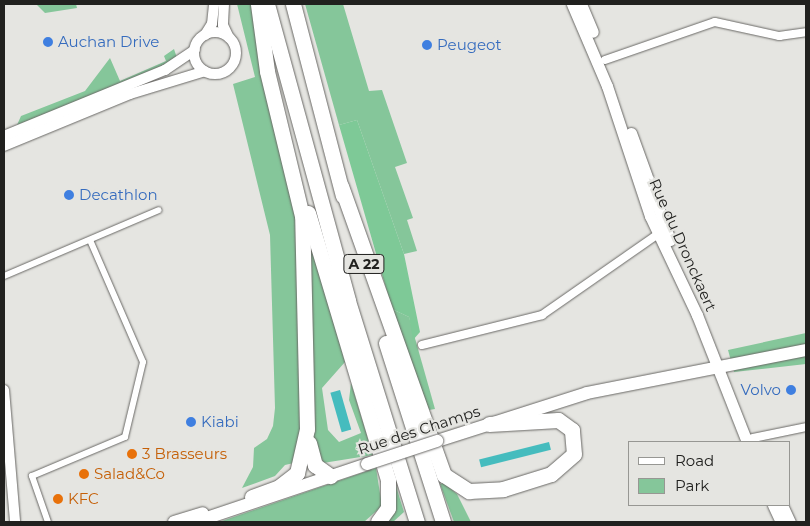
<!DOCTYPE html>
<style>
body{margin:0}
#map{position:relative;width:810px;height:526px;overflow:hidden;background:#e5e5e1;font-family:Montserrat,sans-serif}
div>[style]{position:absolute}
[style*='--x']{left:calc(var(--x)*1px);top:calc(var(--y)*1px);width:calc(var(--w)*1px);rotate:calc(var(--a)*1deg)}
.green>*{inset:0;background:#85c69a}
.forest>*{inset:0;background:#7ec997}
.water>*{inset:0;background:#45bcbe;transform-origin:0 0}
.roads{filter:drop-shadow(0 0 1px #696865) drop-shadow(0 0 1px #696865)}
.pedestrian>*{height:6px;margin:-3px;padding:0 3px;transform-origin:3px;border-radius:3px;background:#fff}
.minor>*{height:8px;margin:-4px;padding:0 4px;transform-origin:4px;border-radius:4px;background:#fff}
.tertiary>*{height:10px;margin:-5px;padding:0 5px;transform-origin:5px;border-radius:5px;background:#fff}
.tertiary>.ring{margin:-5px;padding:0;box-sizing:content-box;background:none;border:10px solid #fff;border-radius:50%}
.secondary>*{height:11px;margin:-5.5px;padding:0 5.5px;transform-origin:5.5px;border-radius:5.5px;background:#fff}
.primary>*{height:12px;margin:-6px;padding:0 6px;transform-origin:6px;border-radius:6px;background:#fff}
.motorway>*{height:15px;margin:-7.5px;padding:0 7.5px;transform-origin:7.5px;border-radius:7.5px;background:#fff}
.bridges{filter:drop-shadow(0 0 1px #696865) drop-shadow(0 0 1px #696865)}
.primary-bridge>*{height:12px;margin:-6px;padding:0 6px;transform-origin:6px;border-radius:6px;background:#fff}
.dots>*{width:14px;height:14px;translate:-50% -50%;box-sizing:border-box;border:2px solid #e5e5e1;border-radius:50%}
span{translate:-50% -50%;white-space:nowrap;text-align:center;line-height:1.15;-webkit-text-stroke:4.5px #e5e5e1;paint-order:stroke}
.shield-label span{padding:1px 4px;background:#e5e5e1;border:1px solid;border-radius:4px;-webkit-text-stroke-width:0}
.shield-label{font-size:14px;color:#21211f;font-weight:700}
.shop-label{font-size:15px;color:#366cbe}
.left{translate:0 -50%;text-align:left}
.right{translate:-100% -50%;text-align:right}
.street-label{font-size:15px;color:#21211f}
.food-label{font-size:15px;color:#c56008}
.frame{position:absolute;inset:0;border:5px solid #21211f;pointer-events:none}
.legend{position:absolute;left:628px;top:441px;width:162px;height:65px;box-sizing:border-box;background:#e5e5e1;border:1px solid #979793;margin:0;padding:6px 9px;list-style:none;font-size:15px;color:#21211f}
.legend li{display:flex;align-items:center;gap:10px;height:25px}
.legend b{width:25px;border:1px solid #979793}
</style>
<div id="map">
<div class="green">
<i style="clip-path:polygon(36px 4px,76px 4px,77px 8px,45px 13px)"></i>
<i style="clip-path:polygon(237px 4px,252px 4px,295px 211px,301px 445px,298px 462px,285px 465px,275px 476px,242px 488px,253px 467px,254px 448px,267px 439px,273px 426px,275px 408px,270px 235px,233px 84px,255px 77px)"></i>
<i style="clip-path:polygon(305px 4px,343px 4px,369px 91px,382px 90px,407px 163px,395px 167px,413px 218px,407px 220px,417px 251px,404px 254px,357px 120px,339px 125px)"></i>
<i style="clip-path:polygon(174px 49px,178px 61px,17px 125px,21px 116px,85px 91px,110px 58px,120px 81px,166px 61px,164px 56px)"></i>
<i style="clip-path:polygon(309px 237px,345px 362px,322px 388px,328px 430px,339px 442px,361px 433px,349px 400px,351px 383px,373px 455px,323px 463px,322px 459px,320px 464px,313px 446px)"></i>
<i style="clip-path:polygon(392px 309px,409px 317px,435px 409px,429px 410px)"></i>
<i style="clip-path:polygon(806px 333px,806px 364px,734px 372px,728px 350px)"></i>
<i style="clip-path:polygon(376px 468px,382px 506px,364px 522px,219px 522px)"></i>
<i style="clip-path:polygon(395px 483px,404px 512px,393px 522px,386px 522px)"></i>
<i style="clip-path:polygon(444px 483px,457px 494px,471px 522px,454px 522px,440px 484px)"></i>
</div>
<div class="forest">
<i style="clip-path:polygon(357px 120px,404px 254px,420px 332px,413px 340px,409px 317px,392px 309px,339px 125px)"></i>
</div>
<div class="water">
<i style="left:340px;top:390px;width:41px;height:10px;rotate:74deg"></i>
<i style="left:549px;top:442px;width:8px;height:72px;rotate:76deg"></i>
</div>
<div class="roads">
<div class="pedestrian">
<i style="--x:4;--y:276;--w:168;--a:-23.1"></i>
<i style="--x:48;--y:522;--w:49;--a:-109.2"></i>
<i style="--x:32;--y:476;--w:101;--a:-22.8"></i>
<i style="--x:125;--y:437;--w:77;--a:-76.5"></i>
<i style="--x:143;--y:362;--w:133;--a:-113.5"></i>
</div>
<div class="minor">
<i style="--x:605;--y:60;--w:116;--a:-19.1"></i>
<i style="--x:715;--y:22;--w:66;--a:12.3"></i>
<i style="--x:779;--y:36;--w:27;--a:-8"></i>
<i style="--x:422;--y:345;--w:124;--a:-14"></i>
<i style="--x:542;--y:315;--w:145;--a:-34.9"></i>
<i style="--x:753;--y:438;--w:54;--a:-11.7"></i>
</div>
<div class="tertiary">
<i style="--x:224;--y:4;--w:21;--a:93"></i>
<i style="--x:223;--y:25;--w:14;--a:65"></i>
<i class="ring" style="left:194px;top:32px;width:32px;height:32px"></i>
<i style="--x:205;--y:35;--w:13;--a:-58"></i>
<i style="--x:212;--y:24;--w:20;--a:-84"></i>
<i style="--x:4;--y:136;--w:174;--a:-22.3"></i>
<i style="--x:165;--y:70;--w:36;--a:-34"></i>
<i style="--x:4;--y:146;--w:136;--a:-22.4"></i>
<i style="--x:130;--y:94;--w:78;--a:-17"></i>
<i style="--x:4;--y:390;--w:132;--a:85.2"></i>
</div>
<div class="secondary">
<i style="--x:572;--y:4;--w:89;--a:66.9"></i>
<i style="--x:607;--y:86;--w:137;--a:71.7"></i>
<i style="--x:650;--y:216;--w:110;--a:64.6"></i>
<i style="--x:697;--y:315;--w:136;--a:68.5"></i>
<i style="--x:581;--y:4;--w:30;--a:67"></i>
<i style="--x:631;--y:133;--w:114;--a:70"></i>
<i style="--x:773;--y:505;--w:19;--a:65"></i>
<i style="--x:782;--y:505;--w:19;--a:65"></i>
</div>
<div class="primary">
<i style="--x:437;--y:441;--w:157;--a:-17.7"></i>
<i style="--x:587;--y:393;--w:223;--a:-11.1"></i>
<i style="--x:174;--y:522;--w:30;--a:-17"></i>
<i style="--x:195;--y:522;--w:182;--a:-18.6"></i>
</div>
<div class="motorway">
<i style="--x:267;--y:4;--w:308;--a:74.7"></i>
<i style="--x:348;--y:301;--w:232;--a:72.7"></i>
<i style="--x:293;--y:4;--w:198;--a:75.4"></i>
<i style="--x:341;--y:186;--w:307;--a:70.4"></i>
<i style="--x:444;--y:475;--w:30;--a:33"></i>
<i style="--x:469;--y:491;--w:34;--a:-3"></i>
<i style="--x:503;--y:489;--w:50;--a:-17.4"></i>
<i style="--x:551;--y:474;--w:30;--a:-41"></i>
<i style="--x:574;--y:454;--w:24;--a:-95"></i>
<i style="--x:572;--y:430;--w:17;--a:-144"></i>
<i style="--x:558;--y:420;--w:69;--a:176.7"></i>
<i style="--x:308;--y:213;--w:279;--a:73.3"></i>
<i style="--x:388;--y:480;--w:28;--a:90"></i>
<i style="--x:388;--y:508;--w:17;--a:126"></i>
<i style="--x:386;--y:343;--w:188;--a:72.3"></i>
<i style="--x:309;--y:443;--w:23;--a:75"></i>
<i style="--x:315;--y:465;--w:19;--a:36"></i>
<i style="--x:252;--y:497;--w:29;--a:-20"></i>
<i style="--x:279;--y:487;--w:23;--a:-38"></i>
<i style="--x:297;--y:473;--w:45;--a:-77.2"></i>
<i style="--x:307;--y:429;--w:213;--a:-91.3"></i>
<i style="--x:302;--y:216;--w:149;--a:-103.6"></i>
<i style="--x:267;--y:71;--w:68;--a:-97.7"></i>
</div>
</div>
<div class="bridges">
<div class="primary-bridge">
<i style="--x:367;--y:464;--w:74;--a:-18.2"></i>
</div>
</div>
<div class="dots">
<i style="left:48px;top:42px;background:#3f7fe0"></i>
<i style="left:427px;top:45px;background:#3f7fe0"></i>
<i style="left:69px;top:195px;background:#3f7fe0"></i>
<i style="left:791px;top:390px;background:#3f7fe0"></i>
<i style="left:191px;top:422px;background:#3f7fe0"></i>
<i style="left:132px;top:454px;background:#e8710a"></i>
<i style="left:84px;top:474px;background:#e8710a"></i>
<i style="left:58px;top:499px;background:#e8710a"></i>
</div>
<div class="shield-label">
<span style="left:364px;top:264px">A 22</span>
</div>
<div class="shop-label">
<span class="left" style="left:58px;top:42px">Auchan Drive</span>
<span class="left" style="left:437px;top:45px">Peugeot</span>
<span class="left" style="left:79px;top:195px">Decathlon</span>
<span class="right" style="left:781px;top:390px">Volvo</span>
<span class="left" style="left:201px;top:422px">Kiabi</span>
</div>
<div class="street-label">
<span style="left:683px;top:245px;rotate:66deg">Rue du Dronckaert</span>
<span style="left:419px;top:430px;rotate:-18deg">Rue des Champs</span>
</div>
<div class="food-label">
<span class="left" style="left:142px;top:454px">3 Brasseurs</span>
<span class="left" style="left:94px;top:474px">Salad&amp;Co</span>
<span class="left" style="left:68px;top:499px">KFC</span>
</div>
<div class="frame"></div>
<ul class="legend">
<li><b style="height:6px;background:#fff"></b>Road</li>
<li><b style="height:14px;background:#85c69a"></b>Park</li>
</ul>
</div>
